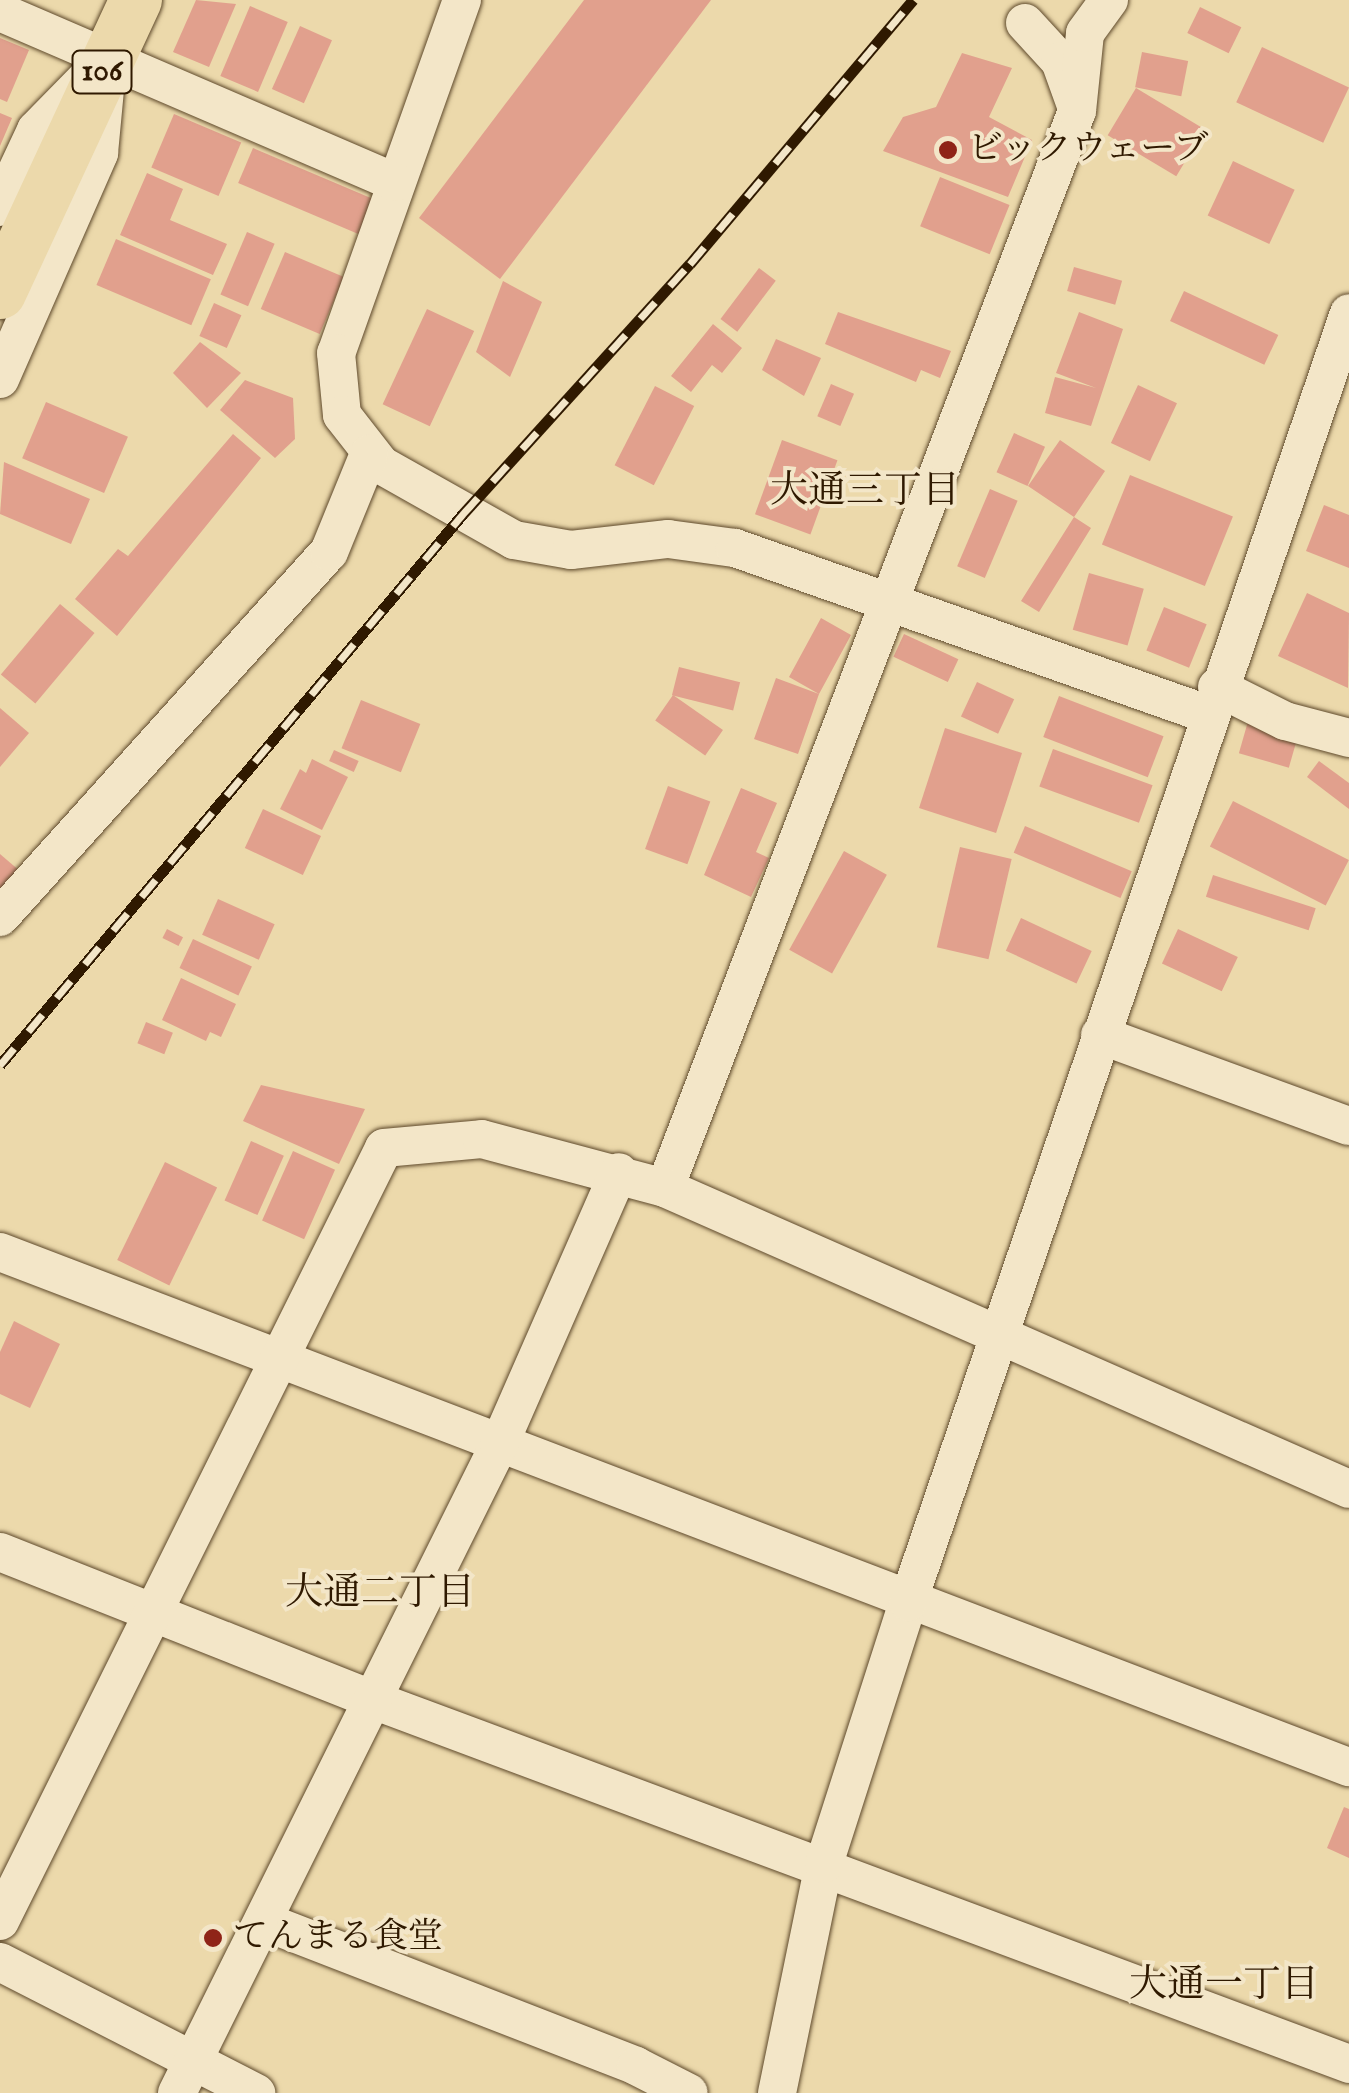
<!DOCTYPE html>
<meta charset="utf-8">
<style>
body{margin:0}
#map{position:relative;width:1349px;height:2093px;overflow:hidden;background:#ecd9ab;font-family:"IM FELL English","Noto Serif JP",serif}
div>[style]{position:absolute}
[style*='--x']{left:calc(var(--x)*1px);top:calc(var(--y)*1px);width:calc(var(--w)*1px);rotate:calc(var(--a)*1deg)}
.building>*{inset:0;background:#e1a08d;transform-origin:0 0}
.roads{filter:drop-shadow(0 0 2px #5e492b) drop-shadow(0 0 2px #5e492b)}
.minor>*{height:38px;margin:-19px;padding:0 19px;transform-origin:19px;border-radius:19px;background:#f3e6c8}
.highway>*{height:52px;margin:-26px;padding:0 26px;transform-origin:26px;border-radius:26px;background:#ecd9ab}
.rail>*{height:11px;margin-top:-5.5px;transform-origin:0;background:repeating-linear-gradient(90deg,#f3e6c8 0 22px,#2f1900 0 44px);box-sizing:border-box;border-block:2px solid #2f1900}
.dots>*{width:28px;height:28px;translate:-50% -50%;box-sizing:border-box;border:5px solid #f3e6c8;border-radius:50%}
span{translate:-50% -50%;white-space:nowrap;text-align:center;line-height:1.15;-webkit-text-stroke:8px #f3e6c8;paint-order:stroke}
.shield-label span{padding:2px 8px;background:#f3e6c8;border:2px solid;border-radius:8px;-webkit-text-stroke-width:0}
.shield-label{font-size:32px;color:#2f1900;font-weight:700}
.poi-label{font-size:35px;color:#2f1900}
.left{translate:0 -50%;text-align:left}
.neighbourhood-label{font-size:38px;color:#2f1900}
</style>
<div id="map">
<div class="building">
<i style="clip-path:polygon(196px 0,236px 4px,209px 67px,173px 52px)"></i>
<i style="clip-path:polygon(584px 0,711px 0,500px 279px,419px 218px)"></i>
<i style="left:250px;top:6px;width:41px;height:76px;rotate:23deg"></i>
<i style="left:1200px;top:7px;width:46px;height:29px;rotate:26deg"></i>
<i style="left:300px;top:26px;width:35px;height:69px;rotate:24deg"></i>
<i style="clip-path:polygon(0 38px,29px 50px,7px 102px,0 99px)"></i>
<i style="left:1262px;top:47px;width:96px;height:61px;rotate:25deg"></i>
<i style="left:1142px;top:52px;width:47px;height:36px;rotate:11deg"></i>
<i style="clip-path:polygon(962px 53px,1012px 68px,989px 117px,1032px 140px,1008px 197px,883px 151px,903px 117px,936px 107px)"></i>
<i style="left:1136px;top:88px;width:80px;height:55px;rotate:31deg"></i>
<i style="clip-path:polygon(0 113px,12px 118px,0 146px)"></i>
<i style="left:174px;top:114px;width:73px;height:58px;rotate:23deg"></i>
<i style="left:253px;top:148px;width:135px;height:38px;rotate:23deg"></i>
<i style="left:1233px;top:161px;width:68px;height:60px;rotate:25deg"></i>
<i style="clip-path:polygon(147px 173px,183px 189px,170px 220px,227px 244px,213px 275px,120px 235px)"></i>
<i style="left:940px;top:177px;width:75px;height:53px;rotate:22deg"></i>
<i style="left:247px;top:232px;width:30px;height:68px;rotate:23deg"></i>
<i style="left:116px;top:239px;width:103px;height:50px;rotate:23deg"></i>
<i style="left:285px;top:252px;width:64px;height:62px;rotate:23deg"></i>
<i style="left:1074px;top:267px;width:50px;height:25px;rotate:16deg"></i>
<i style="left:759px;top:268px;width:21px;height:64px;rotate:37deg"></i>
<i style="clip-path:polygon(503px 281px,542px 302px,510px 377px,476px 352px)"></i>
<i style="left:1184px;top:291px;width:104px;height:33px;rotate:25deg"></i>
<i style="left:214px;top:303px;width:30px;height:36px;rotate:24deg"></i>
<i style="left:427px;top:309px;width:52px;height:105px;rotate:25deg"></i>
<i style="clip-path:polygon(838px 312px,951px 351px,940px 378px,921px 370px,916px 382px,825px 344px)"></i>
<i style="clip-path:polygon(1079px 312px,1123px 329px,1091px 426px,1045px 413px,1055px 377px,1096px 388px,1056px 373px)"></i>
<i style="clip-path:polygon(713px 324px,742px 348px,722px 373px,712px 365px,691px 392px,671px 376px)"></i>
<i style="clip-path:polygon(776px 339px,821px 358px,804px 396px,762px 370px)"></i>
<i style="clip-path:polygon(200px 342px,241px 373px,207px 408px,173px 373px)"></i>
<i style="clip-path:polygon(245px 380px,293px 398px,295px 439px,275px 458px,220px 410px)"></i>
<i style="left:831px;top:384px;width:25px;height:35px;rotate:23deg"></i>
<i style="left:1138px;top:385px;width:43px;height:64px;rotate:25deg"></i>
<i style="left:655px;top:386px;width:44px;height:89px;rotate:27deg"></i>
<i style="left:46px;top:402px;width:89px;height:61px;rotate:23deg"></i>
<i style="left:1014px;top:433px;width:34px;height:43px;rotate:24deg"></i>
<i style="clip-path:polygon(233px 434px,261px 458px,117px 636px,75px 599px,118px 549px,128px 556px)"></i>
<i style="left:782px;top:440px;width:59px;height:79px;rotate:20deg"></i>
<i style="clip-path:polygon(1060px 440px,1105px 471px,1074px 517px,1091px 528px,1039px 612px,1021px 601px,1074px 517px,1028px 486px)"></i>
<i style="clip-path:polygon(4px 462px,90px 499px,71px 544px,0 514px)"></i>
<i style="left:1130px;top:475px;width:111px;height:75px;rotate:22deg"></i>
<i style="left:990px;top:489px;width:30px;height:84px;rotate:23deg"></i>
<i style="clip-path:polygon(1324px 505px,1349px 515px,1349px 568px,1306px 551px)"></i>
<i style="left:1089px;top:573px;width:57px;height:59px;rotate:16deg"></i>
<i style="clip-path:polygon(1307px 593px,1349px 613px,1348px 688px,1278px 656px)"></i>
<i style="left:60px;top:604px;width:45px;height:92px;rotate:40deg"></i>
<i style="left:1164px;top:607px;width:46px;height:47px;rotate:22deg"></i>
<i style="clip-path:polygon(821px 618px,851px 635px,819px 694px,798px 754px,754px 739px,776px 678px,819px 694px,789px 677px)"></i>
<i style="left:904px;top:634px;width:60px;height:25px;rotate:25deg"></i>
<i style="left:679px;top:667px;width:63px;height:29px;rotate:14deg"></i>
<i style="left:977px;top:682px;width:41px;height:38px;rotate:25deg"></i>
<i style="left:673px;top:695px;width:61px;height:31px;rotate:35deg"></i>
<i style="left:1059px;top:696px;width:112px;height:44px;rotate:21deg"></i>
<i style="left:361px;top:700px;width:64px;height:52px;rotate:22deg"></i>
<i style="clip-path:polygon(0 708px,29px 733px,0 767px)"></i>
<i style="left:1251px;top:711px;width:52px;height:44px;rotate:16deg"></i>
<i style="left:945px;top:728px;width:81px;height:84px;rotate:18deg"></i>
<i style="left:1053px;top:749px;width:106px;height:40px;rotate:20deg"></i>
<i style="left:334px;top:750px;width:27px;height:12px;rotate:24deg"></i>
<i style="clip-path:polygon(312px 759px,348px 777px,322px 830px,280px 809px,300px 769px,306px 773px)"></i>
<i style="clip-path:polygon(1319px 761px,1349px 783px,1349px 809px,1307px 777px)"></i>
<i style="left:668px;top:786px;width:45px;height:67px;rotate:20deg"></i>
<i style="clip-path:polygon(741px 788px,777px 803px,756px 852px,769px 858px,751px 897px,704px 875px)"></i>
<i style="left:1233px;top:801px;width:130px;height:51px;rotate:27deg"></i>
<i style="left:263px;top:809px;width:64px;height:43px;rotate:25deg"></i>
<i style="left:1025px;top:826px;width:116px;height:29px;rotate:23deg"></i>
<i style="left:960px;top:847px;width:53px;height:103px;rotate:13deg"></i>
<i style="left:844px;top:851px;width:49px;height:113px;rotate:29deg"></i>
<i style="clip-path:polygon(0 854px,21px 872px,0 897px)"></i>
<i style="left:1213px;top:875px;width:108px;height:23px;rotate:18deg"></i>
<i style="left:218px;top:899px;width:62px;height:39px;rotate:24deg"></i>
<i style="left:1021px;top:918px;width:78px;height:36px;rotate:25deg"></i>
<i style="left:167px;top:929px;width:18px;height:10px;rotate:27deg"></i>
<i style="left:1178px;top:929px;width:66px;height:38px;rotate:25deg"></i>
<i style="left:193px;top:939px;width:65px;height:32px;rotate:25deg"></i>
<i style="clip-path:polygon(181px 978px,236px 1004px,221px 1037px,210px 1032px,206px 1041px,162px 1020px)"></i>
<i style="left:146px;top:1022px;width:29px;height:23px;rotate:22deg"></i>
<i style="clip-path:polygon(261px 1085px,365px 1109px,339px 1164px,243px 1121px)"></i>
<i style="left:251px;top:1141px;width:36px;height:65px;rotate:24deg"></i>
<i style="left:293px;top:1151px;width:46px;height:76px;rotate:24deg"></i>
<i style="left:165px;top:1162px;width:58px;height:109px;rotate:26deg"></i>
<i style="clip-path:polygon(14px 1321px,60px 1344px,30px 1408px,0 1394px,0 1352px)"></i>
<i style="clip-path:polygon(1344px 1807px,1349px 1809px,1349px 1858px,1327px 1848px)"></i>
</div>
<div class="roads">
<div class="minor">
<i style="--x:462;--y:0;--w:375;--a:109.6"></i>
<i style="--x:336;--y:353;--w:62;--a:84.5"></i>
<i style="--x:342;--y:415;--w:63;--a:52"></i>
<i style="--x:381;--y:465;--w:153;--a:29.4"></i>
<i style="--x:514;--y:540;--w:58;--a:10"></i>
<i style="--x:571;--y:550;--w:98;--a:-6.5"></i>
<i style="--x:668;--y:539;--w:68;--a:7.7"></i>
<i style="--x:735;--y:548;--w:500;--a:19.38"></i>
<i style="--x:0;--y:12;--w:430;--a:23.3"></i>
<i style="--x:1025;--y:23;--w:52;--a:47.4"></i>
<i style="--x:1060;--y:61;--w:45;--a:70.3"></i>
<i style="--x:0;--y:207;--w:85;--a:-64.9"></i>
<i style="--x:36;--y:130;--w:80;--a:-45.5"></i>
<i style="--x:0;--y:379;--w:247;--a:-66.3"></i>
<i style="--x:99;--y:153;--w:63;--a:-84.6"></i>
<i style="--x:1217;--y:687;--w:76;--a:26.6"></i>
<i style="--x:1285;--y:721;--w:66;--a:14.9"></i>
<i style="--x:0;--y:917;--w:491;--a:-48"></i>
<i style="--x:329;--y:552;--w:106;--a:-67.8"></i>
<i style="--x:1100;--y:1035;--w:265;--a:20.1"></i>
<i style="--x:665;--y:1188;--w:1153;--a:-69.07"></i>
<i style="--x:1077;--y:111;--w:78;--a:-84.1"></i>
<i style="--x:1085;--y:33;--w:41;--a:-54"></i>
<i style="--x:0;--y:1252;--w:1444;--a:20.9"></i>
<i style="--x:0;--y:1552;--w:401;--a:21.6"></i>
<i style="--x:373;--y:1700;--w:1042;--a:20.45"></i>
<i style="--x:0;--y:1921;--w:863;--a:-63.58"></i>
<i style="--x:384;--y:1148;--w:98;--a:-5.2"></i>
<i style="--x:482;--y:1139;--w:189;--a:15"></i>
<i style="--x:665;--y:1188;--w:747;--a:23.75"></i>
<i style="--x:263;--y:1921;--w:400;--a:21.2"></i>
<i style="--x:636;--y:2066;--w:59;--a:27"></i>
<i style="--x:0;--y:1962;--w:288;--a:27.1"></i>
<i style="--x:177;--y:2093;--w:724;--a:-63.58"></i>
<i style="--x:499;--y:1445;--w:298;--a:-66.3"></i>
<i style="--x:777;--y:2093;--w:234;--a:-78.4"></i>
<i style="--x:824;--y:1864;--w:275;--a:-72.2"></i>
<i style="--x:908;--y:1602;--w:1362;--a:-71.11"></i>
</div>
<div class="highway">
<i style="--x:0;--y:293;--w:323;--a:-65.1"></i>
</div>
</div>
<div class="rail">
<i style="--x:0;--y:1065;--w:720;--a:-49.96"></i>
<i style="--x:463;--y:514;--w:338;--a:-47.8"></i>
<i style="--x:690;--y:264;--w:346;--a:-49.8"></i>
</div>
<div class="dots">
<i style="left:948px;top:150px;background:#8f2418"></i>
<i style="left:213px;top:1938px;background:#8f2418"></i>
</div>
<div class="shield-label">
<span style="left:102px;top:72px">106</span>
</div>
<div class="poi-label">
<span class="left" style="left:968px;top:150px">ビックウェーブ</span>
<span class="left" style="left:233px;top:1938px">てんまる食堂</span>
</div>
<div class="neighbourhood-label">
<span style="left:865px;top:493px">大通三丁目</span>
<span style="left:380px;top:1595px">大通二丁目</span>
<span style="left:1224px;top:1987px">大通一丁目</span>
</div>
</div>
